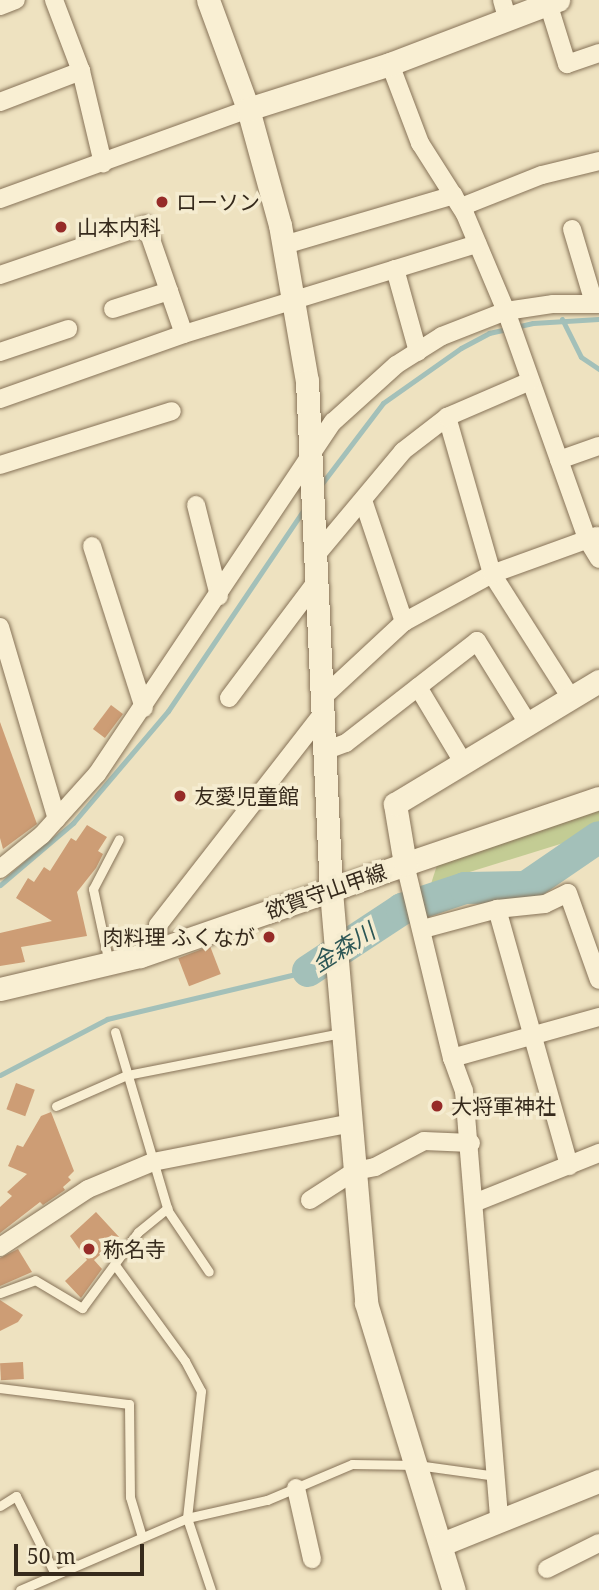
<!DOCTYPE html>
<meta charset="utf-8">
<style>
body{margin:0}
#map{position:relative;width:599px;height:1590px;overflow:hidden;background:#eee2c0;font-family:"Noto Serif","Noto Sans JP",serif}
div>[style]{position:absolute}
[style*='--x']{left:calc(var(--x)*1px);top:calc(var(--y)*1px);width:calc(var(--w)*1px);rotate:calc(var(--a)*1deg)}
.green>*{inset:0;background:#c3cc94}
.stream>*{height:5px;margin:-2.5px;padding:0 2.5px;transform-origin:2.5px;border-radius:2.5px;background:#a3c0b9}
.river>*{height:32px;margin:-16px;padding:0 16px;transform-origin:16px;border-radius:16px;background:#a3c0b9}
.building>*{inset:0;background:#cd9d75;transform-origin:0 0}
.roads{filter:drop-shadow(0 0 2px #877358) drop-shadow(0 0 2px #877358)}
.lane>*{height:9px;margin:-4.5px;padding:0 4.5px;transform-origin:4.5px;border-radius:4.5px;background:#f9efd3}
.street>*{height:18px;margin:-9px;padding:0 9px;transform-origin:9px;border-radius:9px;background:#f9efd3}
.secondary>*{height:23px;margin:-11.5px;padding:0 11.5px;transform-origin:11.5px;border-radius:11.5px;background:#f9efd3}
.dots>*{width:19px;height:19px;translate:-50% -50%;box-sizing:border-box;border:4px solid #f5ecd0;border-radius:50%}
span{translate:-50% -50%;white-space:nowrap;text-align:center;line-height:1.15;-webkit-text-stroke:7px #f5ecd0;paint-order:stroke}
.poi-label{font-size:21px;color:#362a1c}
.left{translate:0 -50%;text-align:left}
.right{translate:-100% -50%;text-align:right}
.street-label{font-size:21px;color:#362a1c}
.water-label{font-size:23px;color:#2c5655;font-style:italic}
.scale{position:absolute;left:14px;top:1544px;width:130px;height:32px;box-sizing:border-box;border:4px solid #362a1c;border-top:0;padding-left:9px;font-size:21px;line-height:24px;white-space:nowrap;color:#362a1c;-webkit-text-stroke:5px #f5ecd0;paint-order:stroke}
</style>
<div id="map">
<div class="green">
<i style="clip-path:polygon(599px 811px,599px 832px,431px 884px,437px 865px)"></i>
</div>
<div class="stream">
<i style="--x:562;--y:319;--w:42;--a:63.4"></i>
<i style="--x:581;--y:357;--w:22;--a:34"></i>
<i style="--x:320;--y:486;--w:104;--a:-52.8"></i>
<i style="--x:383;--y:403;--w:95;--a:-35.2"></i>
<i style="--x:461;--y:348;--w:32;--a:-28"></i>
<i style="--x:489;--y:333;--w:45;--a:-12.8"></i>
<i style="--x:533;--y:323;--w:66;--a:-3.5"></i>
<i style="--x:0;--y:885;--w:96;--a:-40.3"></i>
<i style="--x:73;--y:823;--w:147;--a:-49.7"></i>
<i style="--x:168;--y:711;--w:244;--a:-56"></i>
<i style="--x:0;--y:1075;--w:121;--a:-27.6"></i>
<i style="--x:107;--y:1019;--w:207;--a:-13.4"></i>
</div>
<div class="river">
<i style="--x:308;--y:971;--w:113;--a:-33.4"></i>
<i style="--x:402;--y:909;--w:66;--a:-18.4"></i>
<i style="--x:465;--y:888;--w:61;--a:-0.9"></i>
<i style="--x:526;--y:887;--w:88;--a:-34.4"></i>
</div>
<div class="building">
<i style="left:111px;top:705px;width:15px;height:30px;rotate:37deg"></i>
<i style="clip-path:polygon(0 722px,37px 824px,3px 849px,0 838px)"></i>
<i style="clip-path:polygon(87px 825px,107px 837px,98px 851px,103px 854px,96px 868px,77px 892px,87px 936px,21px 947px,25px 962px,0 966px,0 933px,52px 921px,16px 898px,28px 878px,34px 882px,44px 867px,50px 871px,71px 838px,76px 841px)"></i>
<i style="left:210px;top:946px;width:30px;height:34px;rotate:69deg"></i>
<i style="left:16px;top:1083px;width:20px;height:28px;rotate:20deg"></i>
<i style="clip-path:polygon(51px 1112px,74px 1171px,68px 1177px,71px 1180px,63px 1187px,65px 1190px,43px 1205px,40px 1202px,0 1233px,0 1207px,12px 1196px,7px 1192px,27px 1174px,8px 1166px,17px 1145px,23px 1147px,41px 1116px)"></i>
<i style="clip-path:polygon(96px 1212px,120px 1238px,94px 1260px,102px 1269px,81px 1298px,65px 1281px,87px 1260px,70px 1236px)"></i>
<i style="clip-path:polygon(18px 1249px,32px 1272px,0 1286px,0 1258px)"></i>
<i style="clip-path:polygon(0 1300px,23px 1315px,18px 1322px,0 1331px)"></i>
<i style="left:23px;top:1362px;width:17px;height:23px;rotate:87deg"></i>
</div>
<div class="roads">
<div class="lane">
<i style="--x:109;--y:963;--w:76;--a:-102.2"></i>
<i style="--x:93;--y:889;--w:56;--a:-62.5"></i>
<i style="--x:115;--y:1032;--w:187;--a:73.5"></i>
<i style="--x:168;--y:1211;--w:73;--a:56.1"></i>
<i style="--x:56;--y:1106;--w:77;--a:-23.6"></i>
<i style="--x:127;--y:1075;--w:219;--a:-11.1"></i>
<i style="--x:115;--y:1265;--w:119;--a:53.9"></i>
<i style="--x:185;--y:1361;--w:34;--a:62"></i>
<i style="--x:201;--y:1391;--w:128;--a:96.3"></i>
<i style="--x:187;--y:1518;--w:76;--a:71.6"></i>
<i style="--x:0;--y:1293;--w:37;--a:-20"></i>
<i style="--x:35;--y:1280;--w:55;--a:30.8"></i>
<i style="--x:82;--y:1308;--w:94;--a:-53.6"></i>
<i style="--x:138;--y:1232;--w:38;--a:-39"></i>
<i style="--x:0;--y:1388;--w:130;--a:7.1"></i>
<i style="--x:129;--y:1404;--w:93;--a:89.4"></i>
<i style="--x:130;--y:1497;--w:42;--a:73.3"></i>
<i style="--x:0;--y:1506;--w:19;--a:-32"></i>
<i style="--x:16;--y:1496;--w:87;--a:63.4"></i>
<i style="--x:20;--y:1590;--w:182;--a:-23.3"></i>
<i style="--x:187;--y:1518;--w:82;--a:-12.7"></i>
<i style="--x:267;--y:1500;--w:92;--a:-23"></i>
<i style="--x:352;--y:1464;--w:65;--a:0.9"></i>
<i style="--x:417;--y:1465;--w:80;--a:7.9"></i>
</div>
<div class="street">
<i style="--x:54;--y:0;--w:76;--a:69.2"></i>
<i style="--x:81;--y:71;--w:95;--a:76.6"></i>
<i style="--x:502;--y:0;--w:19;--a:74"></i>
<i style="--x:548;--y:3;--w:64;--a:72.7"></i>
<i style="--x:567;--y:64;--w:34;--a:-19"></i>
<i style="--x:0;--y:6;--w:17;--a:-21"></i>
<i style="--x:390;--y:64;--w:85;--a:69.2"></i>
<i style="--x:420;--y:143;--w:84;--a:57.6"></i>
<i style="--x:465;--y:214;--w:105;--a:67.1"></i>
<i style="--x:506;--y:311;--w:242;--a:70.4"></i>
<i style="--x:587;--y:539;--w:23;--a:59"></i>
<i style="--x:0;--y:102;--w:87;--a:-20.9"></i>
<i style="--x:0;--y:199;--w:264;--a:-19.9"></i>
<i style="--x:461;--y:207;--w:87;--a:-21.6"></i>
<i style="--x:542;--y:175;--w:59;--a:-13.8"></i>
<i style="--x:572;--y:229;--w:77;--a:73.4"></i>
<i style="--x:284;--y:245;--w:177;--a:-16.4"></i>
<i style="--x:395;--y:269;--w:86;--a:74.5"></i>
<i style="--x:0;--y:275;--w:154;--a:-18.9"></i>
<i style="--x:146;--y:225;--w:115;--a:70.8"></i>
<i style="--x:113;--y:309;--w:59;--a:-17.8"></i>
<i style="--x:0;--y:352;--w:72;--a:-18.7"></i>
<i style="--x:0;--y:399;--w:195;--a:-19.5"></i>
<i style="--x:184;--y:334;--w:307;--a:-17.1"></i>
<i style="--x:447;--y:417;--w:163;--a:74"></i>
<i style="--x:492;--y:574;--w:147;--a:57.5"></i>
<i style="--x:559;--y:460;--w:42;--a:-19.3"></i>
<i style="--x:0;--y:465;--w:180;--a:-17.4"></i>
<i style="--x:363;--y:500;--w:129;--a:71.4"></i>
<i style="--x:196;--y:505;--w:94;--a:75.8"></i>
<i style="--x:92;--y:546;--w:170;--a:72.2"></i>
<i style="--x:317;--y:554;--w:134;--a:-50.1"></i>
<i style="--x:403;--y:451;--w:56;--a:-37.7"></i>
<i style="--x:447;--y:417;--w:90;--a:-23.4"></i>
<i style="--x:0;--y:627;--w:200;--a:73.5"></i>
<i style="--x:418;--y:687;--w:90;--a:59.1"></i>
<i style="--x:229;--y:698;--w:146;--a:-53.1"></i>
<i style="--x:321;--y:699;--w:113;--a:-42.9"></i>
<i style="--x:404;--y:622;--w:100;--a:-28.6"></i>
<i style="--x:492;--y:574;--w:112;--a:-19.9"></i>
<i style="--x:324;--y:751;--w:23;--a:-20"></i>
<i style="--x:346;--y:743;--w:166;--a:-37.9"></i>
<i style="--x:477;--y:641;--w:99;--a:58.2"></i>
<i style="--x:405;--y:864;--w:200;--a:76.4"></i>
<i style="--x:452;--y:1058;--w:35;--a:70"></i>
<i style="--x:464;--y:1091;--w:428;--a:85.3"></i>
<i style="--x:0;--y:869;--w:54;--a:-39"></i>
<i style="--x:42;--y:835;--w:82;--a:-48"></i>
<i style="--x:97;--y:774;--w:424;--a:-56.2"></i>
<i style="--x:333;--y:422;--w:85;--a:-42.1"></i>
<i style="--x:396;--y:365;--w:54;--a:-32.2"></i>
<i style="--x:442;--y:336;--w:69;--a:-21.3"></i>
<i style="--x:506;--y:311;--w:48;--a:-8.5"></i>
<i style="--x:553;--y:304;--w:46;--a:0"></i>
<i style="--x:497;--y:909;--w:267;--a:74.3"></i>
<i style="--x:423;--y:929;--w:77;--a:-15.1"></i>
<i style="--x:497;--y:909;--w:48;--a:-5.9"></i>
<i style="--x:545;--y:904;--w:25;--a:-26"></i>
<i style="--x:568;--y:893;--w:92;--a:70.4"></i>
<i style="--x:154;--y:951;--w:26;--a:-81"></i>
<i style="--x:158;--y:925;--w:267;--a:-52.1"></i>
<i style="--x:452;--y:1058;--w:153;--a:-15.6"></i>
<i style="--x:310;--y:1200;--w:54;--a:-32.8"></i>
<i style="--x:355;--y:1171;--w:20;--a:-11"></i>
<i style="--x:375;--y:1167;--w:55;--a:-28"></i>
<i style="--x:424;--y:1141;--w:47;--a:2.4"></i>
<i style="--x:474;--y:1203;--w:135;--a:-21.8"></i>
<i style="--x:0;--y:1247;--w:105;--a:-33.4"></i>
<i style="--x:88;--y:1189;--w:70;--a:-22.6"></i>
<i style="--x:153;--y:1162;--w:202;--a:-11.1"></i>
<i style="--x:296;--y:1488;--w:73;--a:77.3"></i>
<i style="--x:547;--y:1569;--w:58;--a:-26.6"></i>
</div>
<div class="secondary">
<i style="--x:208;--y:0;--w:116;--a:69.8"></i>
<i style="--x:248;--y:109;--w:120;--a:74.6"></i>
<i style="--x:280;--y:225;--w:158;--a:80.2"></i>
<i style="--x:307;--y:381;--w:511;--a:87.31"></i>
<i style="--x:331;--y:891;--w:413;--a:85.1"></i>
<i style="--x:366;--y:1303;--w:300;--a:73"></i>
<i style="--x:248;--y:109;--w:149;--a:-17.6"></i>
<i style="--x:390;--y:64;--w:180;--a:-20.9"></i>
<i style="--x:405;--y:864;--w:205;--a:-18.8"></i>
<i style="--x:0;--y:989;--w:144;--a:-13.3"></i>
<i style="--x:140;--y:956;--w:281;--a:-19.1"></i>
<i style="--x:405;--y:864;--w:61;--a:-99.5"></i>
<i style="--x:395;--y:804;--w:238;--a:-31.1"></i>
<i style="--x:442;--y:1544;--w:169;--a:-21.9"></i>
</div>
</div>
<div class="dots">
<i style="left:162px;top:202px;background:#962b28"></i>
<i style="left:61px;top:227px;background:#962b28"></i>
<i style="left:180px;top:796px;background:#962b28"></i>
<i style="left:269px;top:937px;background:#962b28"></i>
<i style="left:437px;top:1106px;background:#962b28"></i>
<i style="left:89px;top:1249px;background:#962b28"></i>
</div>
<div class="poi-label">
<span class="left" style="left:176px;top:202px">ローソン</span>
<span class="left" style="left:77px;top:227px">山本内科</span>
<span class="left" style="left:194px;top:796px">友愛児童館</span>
<span class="right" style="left:255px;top:937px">肉料理 ふくなが</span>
<span class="left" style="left:451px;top:1106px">大将軍神社</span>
<span class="left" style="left:103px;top:1249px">称名寺</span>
</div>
<div class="street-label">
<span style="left:326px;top:891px;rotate:-19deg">欲賀守山甲線</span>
</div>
<div class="water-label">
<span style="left:343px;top:947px;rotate:-32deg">金森川</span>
</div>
<div class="scale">50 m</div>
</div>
